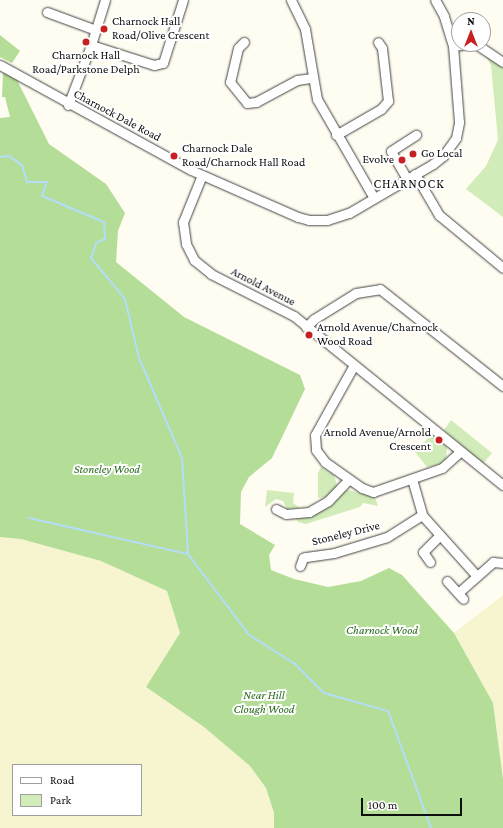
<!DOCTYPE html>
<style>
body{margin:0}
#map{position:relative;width:503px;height:828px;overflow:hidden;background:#fffdf1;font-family:"Crimson Pro",serif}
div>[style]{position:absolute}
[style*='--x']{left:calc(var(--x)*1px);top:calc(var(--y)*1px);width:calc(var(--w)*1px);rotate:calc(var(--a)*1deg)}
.farmland>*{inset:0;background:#f7f5d0}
.green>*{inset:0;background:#d1ecb8}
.forest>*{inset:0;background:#b4dd97}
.stream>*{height:2px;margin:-1px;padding:0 1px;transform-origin:1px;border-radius:1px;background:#b3ddf9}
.roads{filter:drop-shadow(0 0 1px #424242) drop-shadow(0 0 1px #424242)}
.minor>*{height:9px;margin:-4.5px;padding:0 4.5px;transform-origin:4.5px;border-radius:4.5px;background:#fff}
.dots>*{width:11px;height:11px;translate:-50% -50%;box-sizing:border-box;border:2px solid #fff;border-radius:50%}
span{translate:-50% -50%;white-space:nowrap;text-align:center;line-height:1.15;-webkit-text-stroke:4px #fff;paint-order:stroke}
.poi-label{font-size:12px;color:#0f0f0f}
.left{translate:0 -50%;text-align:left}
.right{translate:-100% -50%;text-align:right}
.street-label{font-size:12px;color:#0f0f0f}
.park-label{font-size:12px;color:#296b1c;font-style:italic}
.neighbourhood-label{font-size:13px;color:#0f0f0f;letter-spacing:1px}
.legend{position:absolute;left:12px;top:764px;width:130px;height:52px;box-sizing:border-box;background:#fff;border:1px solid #9f9f9f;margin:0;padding:5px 7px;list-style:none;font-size:12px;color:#0f0f0f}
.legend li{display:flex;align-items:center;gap:8px;height:20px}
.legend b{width:20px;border:1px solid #9f9f9f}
.north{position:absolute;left:451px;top:12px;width:40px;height:40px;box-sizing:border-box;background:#fff;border:1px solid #9f9f9f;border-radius:50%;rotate:0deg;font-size:11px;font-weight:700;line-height:16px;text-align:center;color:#0f0f0f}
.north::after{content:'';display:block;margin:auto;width:14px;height:18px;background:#c62022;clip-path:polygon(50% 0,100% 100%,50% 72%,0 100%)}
.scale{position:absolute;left:361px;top:798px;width:101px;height:18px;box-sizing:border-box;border:2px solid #0f0f0f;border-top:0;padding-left:5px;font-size:12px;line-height:14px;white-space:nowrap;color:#0f0f0f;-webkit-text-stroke:3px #fff;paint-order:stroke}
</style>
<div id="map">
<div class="farmland">
<i style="clip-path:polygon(evenodd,0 537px,21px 539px,101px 561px,167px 591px,180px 633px,146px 687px,204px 727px,250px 766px,266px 788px,274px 813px,274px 828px,0 828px,0 537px,13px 765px,141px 765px,141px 815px,13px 815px,13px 765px)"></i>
<i style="clip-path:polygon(503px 595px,503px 779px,493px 703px,454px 633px)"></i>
</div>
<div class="green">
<i style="clip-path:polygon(484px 53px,503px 66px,503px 217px,466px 189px,486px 166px,498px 140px,491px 65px)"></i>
<i style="clip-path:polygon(451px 420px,492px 453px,483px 464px,444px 430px)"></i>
<i style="clip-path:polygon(431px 435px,447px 447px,446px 459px,437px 465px,427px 467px,415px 452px)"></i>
<i style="clip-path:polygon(321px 467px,334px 475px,337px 486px,326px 497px,318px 498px,318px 473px)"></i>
<i style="clip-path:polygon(267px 490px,294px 493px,293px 503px,300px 508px,287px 509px,283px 501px,276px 499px,265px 507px)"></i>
<i style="clip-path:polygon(348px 490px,375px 497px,378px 506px,363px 503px,360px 507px,306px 524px,298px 522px,296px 518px,310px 514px,342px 491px)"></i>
</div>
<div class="forest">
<i style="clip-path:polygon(0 35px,20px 51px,12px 63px,0 57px)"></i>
<i style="clip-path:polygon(3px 72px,17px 80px,49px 144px,106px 184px,125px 213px,118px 231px,116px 262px,184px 317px,300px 375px,305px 389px,272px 458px,249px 477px,241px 492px,240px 524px,275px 545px,269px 555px,271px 570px,294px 579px,328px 587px,361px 581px,389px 568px,402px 575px,454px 633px,493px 703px,503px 779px,503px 828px,274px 828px,274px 813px,266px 788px,250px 766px,204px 727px,146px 687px,180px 633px,167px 591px,101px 561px,21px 539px,0 537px,0 118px,10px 117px,5px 97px,2px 97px)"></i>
</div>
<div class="stream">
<i style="--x:0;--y:157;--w:9;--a:-6"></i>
<i style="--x:9;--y:156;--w:16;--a:35"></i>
<i style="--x:22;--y:165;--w:18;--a:74"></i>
<i style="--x:27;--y:182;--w:20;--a:0"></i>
<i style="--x:47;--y:182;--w:15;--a:110"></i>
<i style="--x:42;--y:196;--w:67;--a:22.8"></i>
<i style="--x:104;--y:222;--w:17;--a:87"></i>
<i style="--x:105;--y:239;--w:10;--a:156"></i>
<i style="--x:96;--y:243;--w:16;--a:108"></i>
<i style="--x:91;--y:258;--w:53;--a:50.3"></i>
<i style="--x:125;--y:299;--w:61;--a:76.7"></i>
<i style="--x:139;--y:358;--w:109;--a:66.7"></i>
<i style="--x:182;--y:458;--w:96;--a:86.4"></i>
<i style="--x:188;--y:554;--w:101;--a:53"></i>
<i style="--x:249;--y:635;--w:54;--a:32.2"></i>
<i style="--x:295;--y:664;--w:41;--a:45"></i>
<i style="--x:324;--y:693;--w:66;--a:15.7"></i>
<i style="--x:388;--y:711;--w:125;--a:69.8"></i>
<i style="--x:29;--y:518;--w:163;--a:12.8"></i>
</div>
<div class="roads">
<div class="minor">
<i style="--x:291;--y:0;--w:32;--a:64"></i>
<i style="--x:305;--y:29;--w:71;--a:80.3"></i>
<i style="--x:317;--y:99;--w:114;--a:60.1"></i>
<i style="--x:47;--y:12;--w:52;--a:20.2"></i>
<i style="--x:244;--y:42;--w:8;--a:135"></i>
<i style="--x:238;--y:48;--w:35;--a:103"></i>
<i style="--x:230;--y:82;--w:27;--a:51"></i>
<i style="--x:247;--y:103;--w:9;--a:-6"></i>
<i style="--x:256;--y:102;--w:47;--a:-28.2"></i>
<i style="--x:297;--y:80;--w:15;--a:-8"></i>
<i style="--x:476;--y:44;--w:32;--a:34"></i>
<i style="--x:91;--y:45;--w:66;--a:17.6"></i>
<i style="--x:154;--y:65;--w:9;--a:-13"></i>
<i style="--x:163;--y:63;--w:66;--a:-72.4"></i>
<i style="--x:453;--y:46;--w:16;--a:-7"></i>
<i style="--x:0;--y:65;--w:218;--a:28.8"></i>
<i style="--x:191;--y:170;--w:117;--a:23.7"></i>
<i style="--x:298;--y:217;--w:11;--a:15"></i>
<i style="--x:309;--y:220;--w:18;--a:0"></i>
<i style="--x:327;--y:220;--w:23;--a:-18"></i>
<i style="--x:349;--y:213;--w:97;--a:-30.3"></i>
<i style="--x:433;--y:164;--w:13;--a:-39"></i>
<i style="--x:443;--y:156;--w:22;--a:-54"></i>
<i style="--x:456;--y:138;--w:16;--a:-79"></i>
<i style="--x:459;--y:122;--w:76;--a:-94.5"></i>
<i style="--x:453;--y:46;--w:31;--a:-107"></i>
<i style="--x:444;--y:16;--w:18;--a:-119"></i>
<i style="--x:68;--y:105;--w:64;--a:-69"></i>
<i style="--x:91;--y:45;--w:47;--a:-72.7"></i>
<i style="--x:336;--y:135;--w:52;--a:-30"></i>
<i style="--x:381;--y:109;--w:11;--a:-49"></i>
<i style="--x:388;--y:101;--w:53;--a:-96.5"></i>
<i style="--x:382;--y:48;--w:7;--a:-124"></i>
<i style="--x:415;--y:174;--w:48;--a:59.7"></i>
<i style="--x:439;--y:215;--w:83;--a:39.6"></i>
<i style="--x:202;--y:175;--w:51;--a:112"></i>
<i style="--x:183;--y:222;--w:22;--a:82"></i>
<i style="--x:186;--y:244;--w:18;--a:63"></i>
<i style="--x:194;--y:260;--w:22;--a:39"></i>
<i style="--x:211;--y:274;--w:93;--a:26.8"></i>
<i style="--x:294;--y:316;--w:269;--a:39"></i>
<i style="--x:407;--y:179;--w:32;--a:-120"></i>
<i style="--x:391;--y:151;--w:30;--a:-33"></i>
<i style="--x:306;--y:327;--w:11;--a:-45"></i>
<i style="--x:314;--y:319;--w:49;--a:-31.8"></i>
<i style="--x:356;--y:293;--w:24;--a:-9"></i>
<i style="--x:380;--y:289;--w:157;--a:38.3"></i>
<i style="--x:354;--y:365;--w:80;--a:119.1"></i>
<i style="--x:315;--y:435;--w:15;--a:86"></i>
<i style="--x:316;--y:450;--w:15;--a:53"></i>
<i style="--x:325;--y:462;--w:45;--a:35.1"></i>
<i style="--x:362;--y:488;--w:12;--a:20"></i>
<i style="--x:373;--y:492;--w:73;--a:-19.2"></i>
<i style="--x:442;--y:468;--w:24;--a:-42"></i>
<i style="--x:412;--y:479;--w:37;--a:74"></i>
<i style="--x:422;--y:515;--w:82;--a:48"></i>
<i style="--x:276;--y:509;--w:11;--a:27"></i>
<i style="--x:286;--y:514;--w:23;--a:-5"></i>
<i style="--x:309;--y:512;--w:22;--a:-30"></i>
<i style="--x:328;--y:501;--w:30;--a:-46"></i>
<i style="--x:430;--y:562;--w:12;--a:-125"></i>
<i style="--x:423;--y:552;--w:23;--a:-45"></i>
<i style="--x:300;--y:566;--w:9;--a:-69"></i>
<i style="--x:303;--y:558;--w:3;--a:-18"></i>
<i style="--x:306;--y:557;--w:28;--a:-8"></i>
<i style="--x:334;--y:553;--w:55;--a:-16.8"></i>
<i style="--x:387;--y:537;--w:41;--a:-32.2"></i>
<i style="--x:447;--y:581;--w:24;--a:48"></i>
<i style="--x:458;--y:593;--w:47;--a:-41.5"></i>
<i style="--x:493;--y:562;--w:10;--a:6"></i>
</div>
</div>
<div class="dots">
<i style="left:104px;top:29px;background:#c62022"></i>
<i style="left:86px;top:42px;background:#c62022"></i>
<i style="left:413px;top:154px;background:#c62022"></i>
<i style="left:174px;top:156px;background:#c62022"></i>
<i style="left:402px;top:160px;background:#c62022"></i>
<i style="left:309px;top:335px;background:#c62022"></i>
<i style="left:439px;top:440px;background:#c62022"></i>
</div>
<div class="poi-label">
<span class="left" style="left:112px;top:29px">Charnock Hall<br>Road/Olive Crescent</span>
<span style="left:86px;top:63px">Charnock Hall<br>Road/Parkstone Delph</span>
<span class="left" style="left:182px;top:156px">Charnock Dale<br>Road/Charnock Hall Road</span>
<span class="left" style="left:421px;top:154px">Go Local</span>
<span class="right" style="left:394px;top:160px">Evolve</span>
<span class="left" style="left:317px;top:335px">Arnold Avenue/Charnock<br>Wood Road</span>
<span class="right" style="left:431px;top:440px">Arnold Avenue/Arnold<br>Crescent</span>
</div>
<div class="street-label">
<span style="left:117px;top:116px;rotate:28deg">Charnock Dale Road</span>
<span style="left:263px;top:287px;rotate:27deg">Arnold Avenue</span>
<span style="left:346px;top:534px;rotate:-14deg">Stoneley Drive</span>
</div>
<div class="park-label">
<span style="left:107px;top:470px">Stoneley Wood</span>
<span style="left:382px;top:631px">Charnock Wood</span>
<span style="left:264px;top:703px">Near Hill<br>Clough Wood</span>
</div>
<div class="neighbourhood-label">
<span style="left:409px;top:184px">CHARNOCK</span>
</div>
<ul class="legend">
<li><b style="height:5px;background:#fff"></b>Road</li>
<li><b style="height:11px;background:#d1ecb8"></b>Park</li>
</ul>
<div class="north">N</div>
<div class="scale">100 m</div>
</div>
